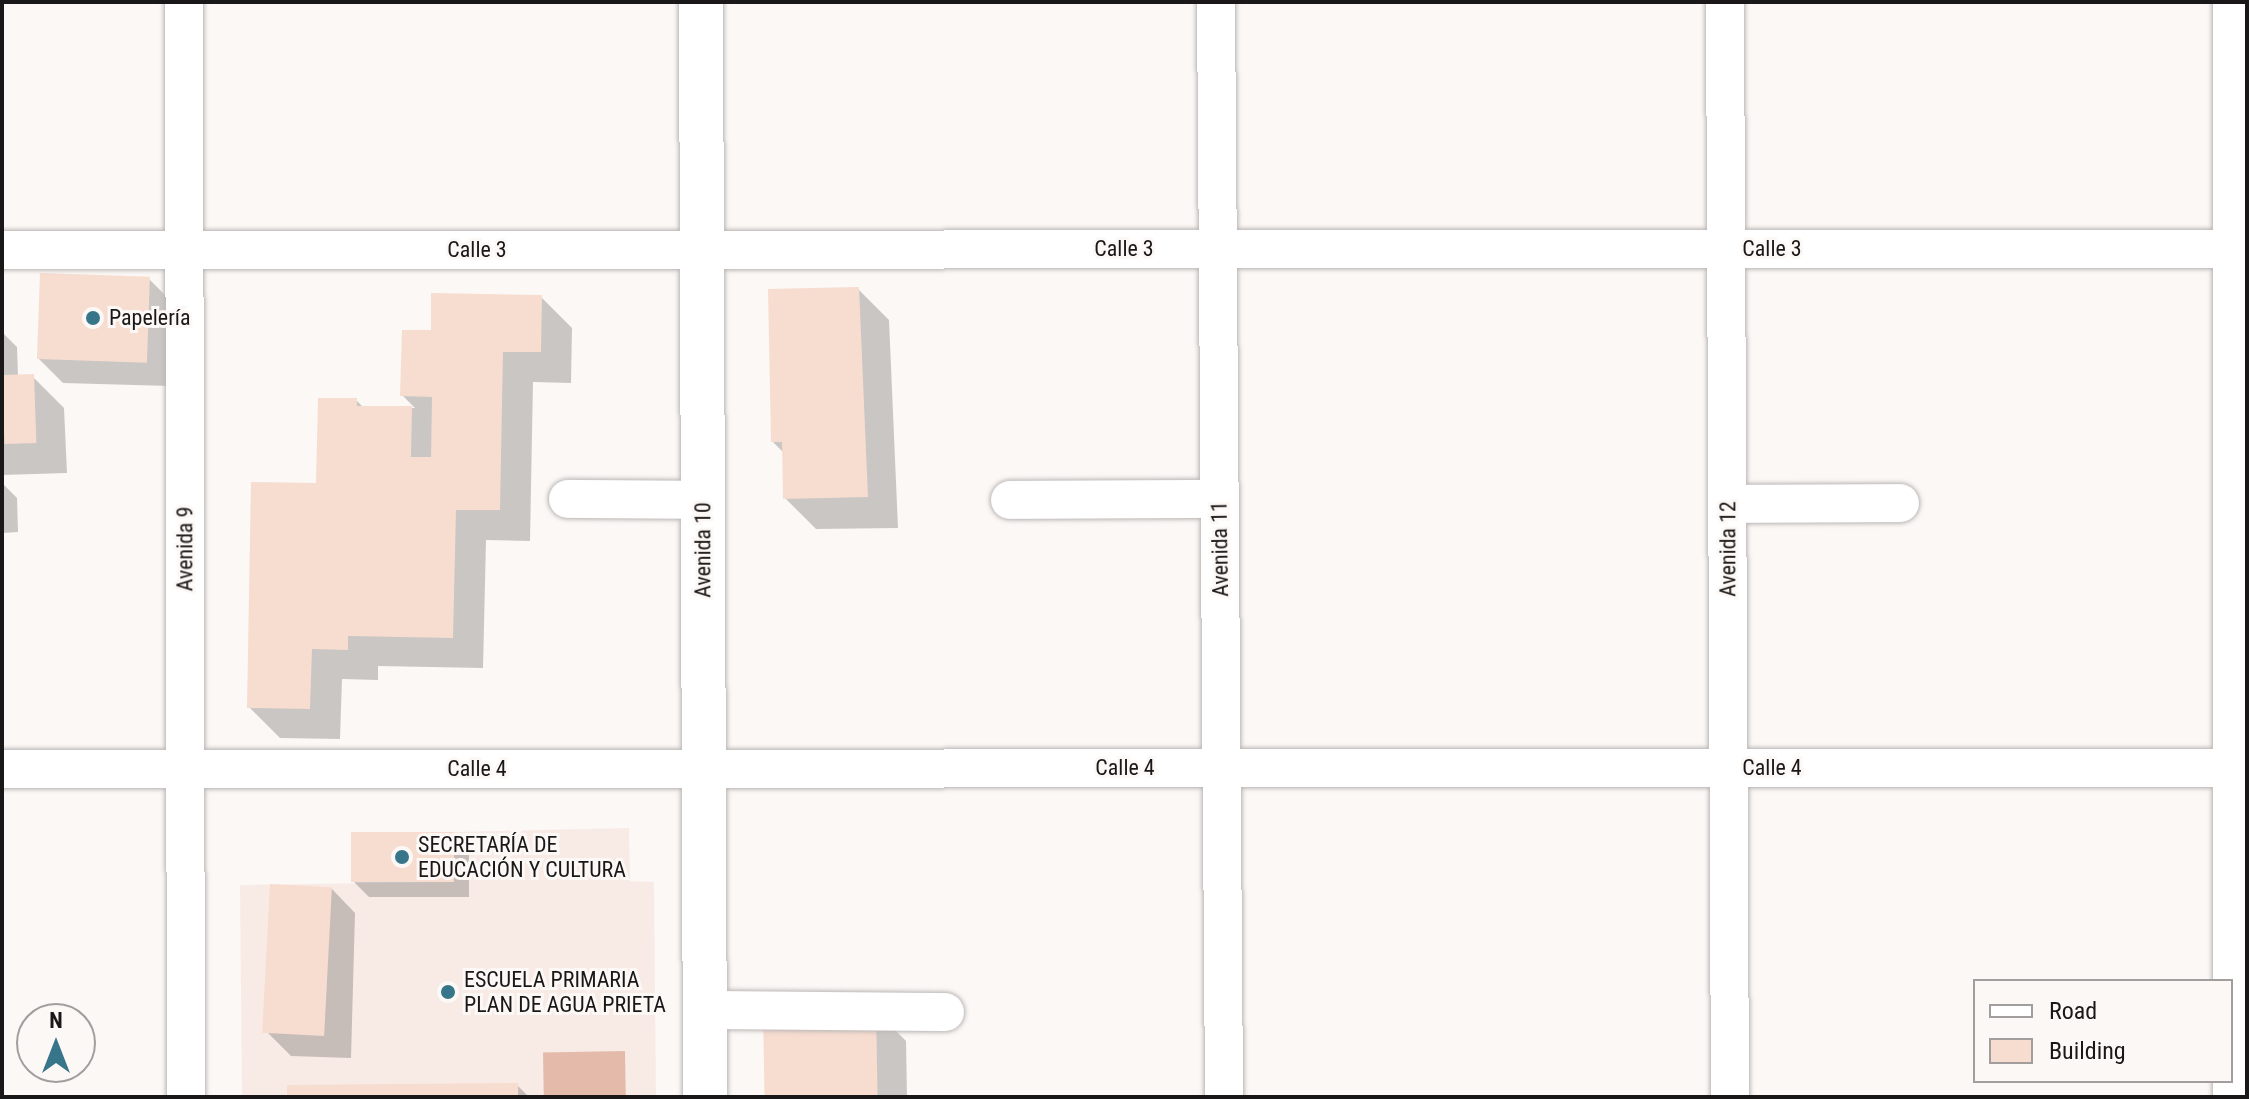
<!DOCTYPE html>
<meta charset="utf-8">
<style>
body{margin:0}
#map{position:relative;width:2249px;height:1099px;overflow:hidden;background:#fcf8f6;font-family:"Roboto Condensed",sans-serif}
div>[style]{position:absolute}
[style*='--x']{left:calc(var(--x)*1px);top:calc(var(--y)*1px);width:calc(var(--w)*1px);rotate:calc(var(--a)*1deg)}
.built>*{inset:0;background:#f8ebe6}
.green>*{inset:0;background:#e4bbaa;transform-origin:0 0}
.shadow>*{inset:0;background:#0003}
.building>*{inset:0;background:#f7dcd0;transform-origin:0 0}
.roads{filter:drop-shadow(0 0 2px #bbb7b5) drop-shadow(0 0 2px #bbb7b5)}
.minor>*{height:38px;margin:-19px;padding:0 19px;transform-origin:19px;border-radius:19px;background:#fff}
.major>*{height:44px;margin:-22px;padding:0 22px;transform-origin:22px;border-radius:22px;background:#fff}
.dots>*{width:22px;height:22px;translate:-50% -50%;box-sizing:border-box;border:4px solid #fcf8f6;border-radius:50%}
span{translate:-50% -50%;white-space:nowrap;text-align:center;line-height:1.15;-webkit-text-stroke:6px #fcf8f6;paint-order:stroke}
.street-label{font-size:22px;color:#191717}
.poi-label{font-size:22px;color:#191717}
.left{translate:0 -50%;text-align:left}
.frame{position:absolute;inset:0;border:4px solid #191717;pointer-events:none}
.legend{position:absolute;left:1973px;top:979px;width:260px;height:104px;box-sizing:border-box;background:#fcf8f6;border:2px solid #a19e9d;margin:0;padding:10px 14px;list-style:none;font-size:24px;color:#191717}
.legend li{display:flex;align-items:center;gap:16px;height:40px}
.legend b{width:40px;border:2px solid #a19e9d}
.north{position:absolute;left:16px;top:1003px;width:80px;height:80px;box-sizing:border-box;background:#fcf8f6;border:2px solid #a19e9d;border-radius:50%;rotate:0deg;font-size:22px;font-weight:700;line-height:32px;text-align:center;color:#191717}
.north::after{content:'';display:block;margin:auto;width:28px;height:36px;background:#37758b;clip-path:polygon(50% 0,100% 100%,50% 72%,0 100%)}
</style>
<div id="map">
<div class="built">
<i style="clip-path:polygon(629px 828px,630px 881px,654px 882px,656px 1097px,242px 1097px,240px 885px,453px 882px,454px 832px)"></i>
</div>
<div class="green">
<i style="left:625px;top:1051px;width:46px;height:82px;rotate:89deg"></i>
</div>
<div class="shadow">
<i style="clip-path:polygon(149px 279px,173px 303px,170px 386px,63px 383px,38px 358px)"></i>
<i style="clip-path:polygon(858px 289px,889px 320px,898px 528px,816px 529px,785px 498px,784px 453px,773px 442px)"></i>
<i style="clip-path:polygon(541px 297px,572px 328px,571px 383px,533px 382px,530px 541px,486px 540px,483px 668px,378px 666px,378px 680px,342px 679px,340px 739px,280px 738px,249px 707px,318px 485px,356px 400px,364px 408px,415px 408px,402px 395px,433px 332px)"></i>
<i style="clip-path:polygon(2px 332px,17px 347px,18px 377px,33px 377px,64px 408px,67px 473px,2px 475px)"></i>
<i style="clip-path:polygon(2px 483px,17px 498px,18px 532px,2px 533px)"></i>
<i style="clip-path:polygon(453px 834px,469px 850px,469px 897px,369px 897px,353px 881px)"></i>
<i style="clip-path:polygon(331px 888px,355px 913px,351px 1058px,291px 1056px,267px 1032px)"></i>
<i style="clip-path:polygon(875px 1010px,906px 1041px,907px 1097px,766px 1097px)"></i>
<i style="clip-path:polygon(517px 1085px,529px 1097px,289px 1097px)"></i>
</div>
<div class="building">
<i style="left:40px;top:273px;width:110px;height:86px;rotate:2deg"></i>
<i style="clip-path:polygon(859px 287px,868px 497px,783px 499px,782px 442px,771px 442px,768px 289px)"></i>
<i style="clip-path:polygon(431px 293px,542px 295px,541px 352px,503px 352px,500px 510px,456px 510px,453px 638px,348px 636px,348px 650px,312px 649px,310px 709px,247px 708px,251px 482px,316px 483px,318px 398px,357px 398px,357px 406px,412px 406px,411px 457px,431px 457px,432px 397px,400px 396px,402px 330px,431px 330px)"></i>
<i style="left:34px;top:374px;width:69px;height:32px;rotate:88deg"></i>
<i style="left:351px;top:832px;width:103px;height:50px"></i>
<i style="left:270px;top:884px;width:62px;height:149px;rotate:3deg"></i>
<i style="left:876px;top:1008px;width:89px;height:113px;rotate:89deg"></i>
<i style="clip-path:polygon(518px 1083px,518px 1097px,287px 1097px,287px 1085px)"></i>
</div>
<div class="roads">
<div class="minor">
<i style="--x:184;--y:2;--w:1095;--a:89.9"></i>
<i style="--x:1216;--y:2;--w:1095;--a:89.58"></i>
<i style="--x:1725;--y:2;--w:1095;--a:89.74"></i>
<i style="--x:2;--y:250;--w:2245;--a:-0.03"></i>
<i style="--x:568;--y:499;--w:135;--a:0.4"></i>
<i style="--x:1010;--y:500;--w:210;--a:-0.3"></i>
<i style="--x:1727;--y:504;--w:173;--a:-0.3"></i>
<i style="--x:2;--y:769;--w:2245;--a:-0.03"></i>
<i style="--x:705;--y:1010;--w:240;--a:0.5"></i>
<i style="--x:2232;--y:1097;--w:1095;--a:-90"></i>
</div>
<div class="major">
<i style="--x:701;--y:2;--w:1095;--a:89.79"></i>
</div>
</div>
<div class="dots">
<i style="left:93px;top:318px;background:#37758b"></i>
<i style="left:402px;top:857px;background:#37758b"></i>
<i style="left:448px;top:992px;background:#37758b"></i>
</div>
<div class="street-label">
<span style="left:1124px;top:249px">Calle 3</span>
<span style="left:1772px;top:249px">Calle 3</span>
<span style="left:477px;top:250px">Calle 3</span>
<span style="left:185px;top:549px;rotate:-90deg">Avenida 9</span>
<span style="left:1220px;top:549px;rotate:-91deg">Avenida 11</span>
<span style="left:1728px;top:549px;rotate:-90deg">Avenida 12</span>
<span style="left:703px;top:550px;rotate:-90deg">Avenida 10</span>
<span style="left:1125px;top:768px">Calle 4</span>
<span style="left:1772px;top:768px">Calle 4</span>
<span style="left:477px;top:769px">Calle 4</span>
</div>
<div class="poi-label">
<span class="left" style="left:109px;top:318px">Papelería</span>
<span class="left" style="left:418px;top:857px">SECRETARÍA DE<br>EDUCACIÓN Y CULTURA</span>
<span class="left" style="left:464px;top:992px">ESCUELA PRIMARIA<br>PLAN DE AGUA PRIETA</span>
</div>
<div class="frame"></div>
<ul class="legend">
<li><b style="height:10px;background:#fff"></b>Road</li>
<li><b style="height:22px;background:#f7dcd0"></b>Building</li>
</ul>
<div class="north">N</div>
</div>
